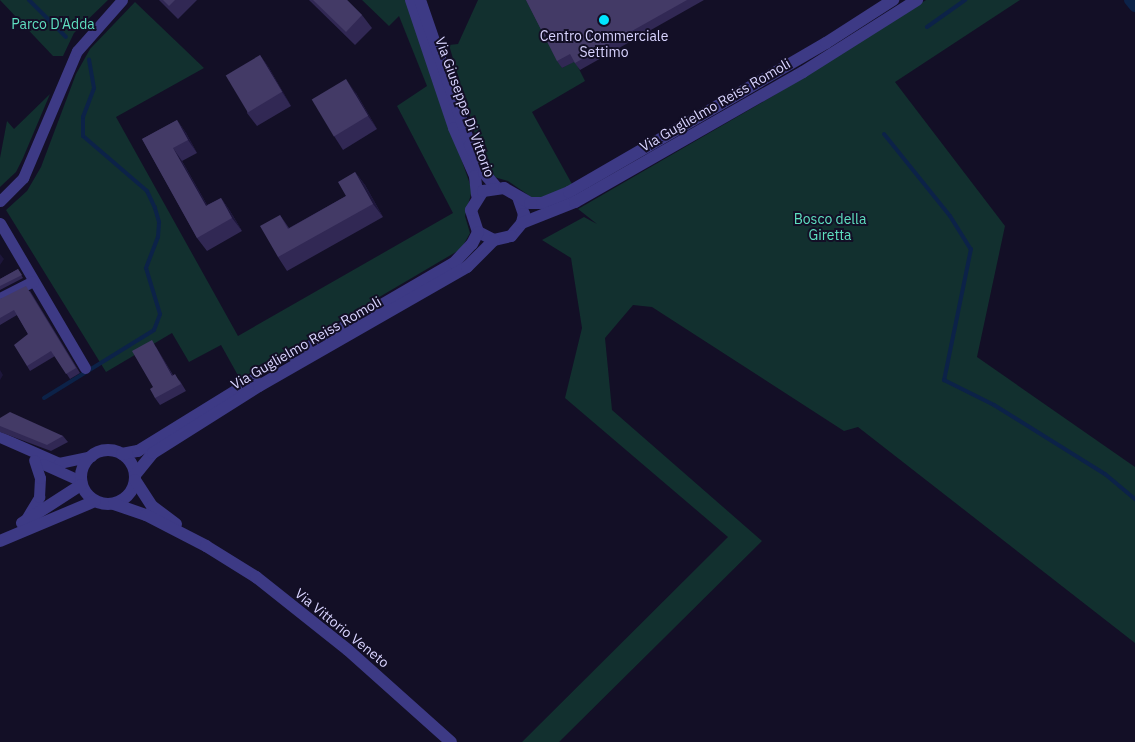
<!DOCTYPE html>
<style>
body{margin:0}
#map{position:relative;width:1135px;height:742px;overflow:hidden;background:#130f26;font-family:"IBM Plex Sans",sans-serif}
div>[style]{position:absolute}
[style*='--x']{left:calc(var(--x)*1px);top:calc(var(--y)*1px);width:calc(var(--w)*1px);rotate:calc(var(--a)*1deg)}
.green>*{inset:0;background:#12302f}
.stream>*{height:4px;margin:-2px;padding:0 2px;transform-origin:2px;border-radius:2px;background:#0c2248}
.canal>*{height:12px;margin:-6px;padding:0 6px;transform-origin:6px;border-radius:6px;background:#0c2248}
.minor>*{height:11px;margin:-5.5px;padding:0 5.5px;transform-origin:5.5px;border-radius:5.5px;background:#3d3a85}
.tertiary>*{height:12px;margin:-6px;padding:0 6px;transform-origin:6px;border-radius:6px;background:#3d3a85}
.tertiary>.ring{margin:-6px;padding:0;box-sizing:content-box;background:none;border:12px solid #3d3a85;border-radius:50%}
.wall>*{inset:0;background:#312854}
.shaded-wall>*{inset:0;background:#1d163a}
.building>*{inset:0;background:#433a66;transform-origin:0 0}
.dots>*{width:14px;height:14px;translate:-50% -50%;box-sizing:border-box;border:2px solid #130f26;border-radius:50%}
span{translate:-50% -50%;white-space:nowrap;text-align:center;line-height:1.15;-webkit-text-stroke:4px #130f26;paint-order:stroke}
.park-label{font-size:14px;color:#5fe0c0}
.poi-label{font-size:14px;color:#d9d4ff}
.street-label{font-size:14px;color:#d9d4ff}
</style>
<div id="map">
<div class="green">
<i style="clip-path:polygon(0 0,108px 0,74px 33px,63px 56px,53px 56px)"></i>
<i style="clip-path:polygon(362px 0,406px 0,472px 190px,465px 216px,470px 233px,461px 249px,240px 379px,221px 345px,189px 362px,172px 333px,106px 372px,6px 210px,27px 191px,41px 167px,76px 74px,90px 49px,135px 2px,204px 68px,116px 117px,238px 336px,453px 213px,397px 106px,427px 86px,399px 16px,389px 26px)"></i>
<i style="clip-path:polygon(478px 0,538px 0,562px 68px,575px 61px,585px 81px,532px 112px,572px 184px,547px 197px,534px 199px,508px 181px,494px 177px,477px 141px,449px 45px,458px 44px)"></i>
<i style="clip-path:polygon(926px 0,1020px 0,895px 82px,1005px 226px,977px 357px,1135px 467px,1135px 643px,858px 427px,844px 431px,652px 307px,633px 305px,605px 338px,612px 410px,762px 541px,559px 742px,522px 742px,728px 537px,565px 398px,582px 328px,571px 258px,542px 240px,584px 217px,597px 224px,578px 209px,773px 96px)"></i>
<i style="clip-path:polygon(50px 94px,23px 158px,16px 172px,0 187px,0 158px,7px 121px,14px 129px)"></i>
</div>
<div class="stream">
<i style="--x:29;--y:0;--w:52;--a:45"></i>
<i style="--x:927;--y:27;--w:47;--a:-35.4"></i>
<i style="--x:884;--y:134;--w:105;--a:51.2"></i>
<i style="--x:950;--y:216;--w:39;--a:58"></i>
<i style="--x:971;--y:249;--w:134;--a:101.6"></i>
<i style="--x:944;--y:380;--w:56;--a:26.6"></i>
<i style="--x:994;--y:405;--w:131;--a:31.9"></i>
<i style="--x:1105;--y:474;--w:39;--a:40"></i>
<i style="--x:44;--y:398;--w:129;--a:-31.7"></i>
<i style="--x:154;--y:330;--w:17;--a:-69"></i>
<i style="--x:160;--y:314;--w:48;--a:-106.9"></i>
<i style="--x:146;--y:268;--w:33;--a:-69"></i>
<i style="--x:158;--y:237;--w:15;--a:-86"></i>
<i style="--x:159;--y:222;--w:15;--a:-106"></i>
<i style="--x:155;--y:208;--w:19;--a:-115"></i>
<i style="--x:147;--y:191;--w:84;--a:-139.3"></i>
<i style="--x:83;--y:136;--w:19;--a:-90"></i>
<i style="--x:83;--y:117;--w:31;--a:-69"></i>
<i style="--x:94;--y:88;--w:29;--a:-100"></i>
</div>
<div class="canal">
<i style="--x:1130;--y:0;--w:8;--a:50"></i>
</div>
<div class="minor">
<i style="--x:0;--y:201;--w:33;--a:-45"></i>
<i style="--x:23;--y:178;--w:138;--a:-67"></i>
<i style="--x:77;--y:51;--w:68;--a:-48.6"></i>
<i style="--x:0;--y:223;--w:168;--a:59.6"></i>
<i style="--x:0;--y:298;--w:37;--a:-27"></i>
<i style="--x:0;--y:437;--w:64;--a:23.8"></i>
<i style="--x:59;--y:463;--w:33;--a:-12"></i>
<i style="--x:43;--y:464;--w:42;--a:24.1"></i>
<i style="--x:26;--y:519;--w:26;--a:-59"></i>
<i style="--x:39;--y:497;--w:19;--a:-87"></i>
<i style="--x:40;--y:478;--w:19;--a:-108"></i>
</div>
<div class="tertiary">
<i style="--x:411;--y:0;--w:135;--a:71.4"></i>
<i style="--x:454;--y:128;--w:52;--a:66.4"></i>
<i style="--x:475;--y:176;--w:19;--a:84"></i>
<i style="--x:420;--y:0;--w:153;--a:71"></i>
<i style="--x:470;--y:145;--w:31;--a:63"></i>
<i style="--x:484;--y:173;--w:18;--a:49"></i>
<i style="--x:518;--y:197;--w:18;--a:71"></i>
<i style="--x:524;--y:214;--w:9;--a:103"></i>
<i style="--x:522;--y:223;--w:17;--a:130"></i>
<i style="--x:511;--y:236;--w:17;--a:167"></i>
<i style="--x:494;--y:240;--w:18;--a:-153"></i>
<i style="--x:478;--y:232;--w:23;--a:-108"></i>
<i style="--x:471;--y:210;--w:22;--a:-58"></i>
<i style="--x:483;--y:191;--w:21;--a:-8"></i>
<i style="--x:504;--y:188;--w:30;--a:30"></i>
<i style="--x:530;--y:203;--w:12;--a:0"></i>
<i style="--x:542;--y:203;--w:29;--a:-22"></i>
<i style="--x:569;--y:192;--w:297;--a:-30.1"></i>
<i style="--x:826;--y:43;--w:80;--a:-32.7"></i>
<i style="--x:522;--y:223;--w:57;--a:-21.6"></i>
<i style="--x:575;--y:202;--w:262;--a:-29.7"></i>
<i style="--x:803;--y:72;--w:135;--a:-32.3"></i>
<i style="--x:294;--y:356;--w:185;--a:-30.2"></i>
<i style="--x:454;--y:263;--w:26;--a:-47"></i>
<i style="--x:472;--y:244;--w:13;--a:-63"></i>
<i class="ring" style="left:81px;top:450px;width:42px;height:42px"></i>
<i style="--x:122;--y:454;--w:16;--a:-11"></i>
<i style="--x:138;--y:451;--w:137;--a:-31.6"></i>
<i style="--x:135;--y:475;--w:28;--a:-51"></i>
<i style="--x:153;--y:453;--w:125;--a:-32.3"></i>
<i style="--x:259;--y:386;--w:240;--a:-29.8"></i>
<i style="--x:467;--y:267;--w:38;--a:-45"></i>
<i style="--x:135;--y:480;--w:31;--a:57"></i>
<i style="--x:152;--y:506;--w:30;--a:37"></i>
<i style="--x:114;--y:504;--w:34;--a:19"></i>
<i style="--x:146;--y:515;--w:68;--a:27.3"></i>
<i style="--x:206;--y:546;--w:59;--a:31.8"></i>
<i style="--x:256;--y:577;--w:117;--a:38.4"></i>
<i style="--x:348;--y:650;--w:138;--a:41.8"></i>
<i style="--x:22;--y:523;--w:70;--a:-32.8"></i>
<i style="--x:0;--y:541;--w:103;--a:-22.8"></i>
</div>
<div class="wall">
<i style="clip-path:polygon(159px 0,197px 0,178px 19px)"></i>
<i style="clip-path:polygon(309px 0,347px 0,362px 15px,372px 28px,355px 45px)"></i>
<i style="clip-path:polygon(526px 0,704px 0,580px 70px,574px 62px,562px 68px,557px 61px)"></i>
<i style="clip-path:polygon(260px 55px,269px 68px,291px 106px,257px 126px,247px 113px)"></i>
<i style="clip-path:polygon(356px 93px,377px 129px,343px 150px,334px 136px)"></i>
<i style="clip-path:polygon(177px 120px,186px 133px,197px 153px,182px 161px,207px 205px,221px 198px,230px 211px,242px 231px,207px 251px,197px 238px,142px 139px)"></i>
<i style="clip-path:polygon(355px 172px,365px 185px,383px 217px,287px 271px,278px 257px,280px 215px,289px 228px,346px 196px)"></i>
<i style="clip-path:polygon(18px 269px,23px 278px,0 290px,0 279px)"></i>
<i style="clip-path:polygon(30px 291px,80px 373px,70px 379px,55px 356px,30px 371px,27px 366px,28px 334px,17px 315px,0 325px,0 299px)"></i>
<i style="clip-path:polygon(156px 347px,173px 375px,180px 381px,186px 391px,160px 405px,155px 398px,153px 387px)"></i>
<i style="clip-path:polygon(0 418px,63px 436px,68px 442px,51px 451px,0 432px)"></i>
</div>
<div class="shaded-wall">
<i style="clip-path:polygon(260px 55px,269px 68px,291px 106px,282px 92px)"></i>
<i style="clip-path:polygon(346px 79px,356px 93px,377px 129px,368px 116px)"></i>
<i style="clip-path:polygon(177px 120px,186px 133px,197px 153px,188px 140px)"></i>
<i style="clip-path:polygon(173px 148px,182px 161px,215px 219px,206px 206px)"></i>
<i style="clip-path:polygon(355px 172px,365px 185px,383px 217px,373px 204px)"></i>
<i style="clip-path:polygon(221px 198px,230px 211px,242px 231px,232px 218px)"></i>
<i style="clip-path:polygon(0 254px,4px 259px,0 265px)"></i>
<i style="clip-path:polygon(152px 340px,156px 347px,177px 383px,172px 376px)"></i>
<i style="clip-path:polygon(0 370px,3px 375px,0 380px)"></i>
</div>
<div class="building">
<i style="clip-path:polygon(163px 0,175px 0,169px 6px)"></i>
<i style="clip-path:polygon(313px 0,347px 0,362px 15px,346px 32px)"></i>
<i style="clip-path:polygon(526px 0,687px 0,575px 63px,570px 54px,557px 61px)"></i>
<i style="left:260px;top:55px;width:43px;height:40px;rotate:59deg"></i>
<i style="left:346px;top:79px;width:43px;height:40px;rotate:59deg"></i>
<i style="clip-path:polygon(177px 120px,188px 140px,173px 148px,206px 206px,221px 198px,232px 218px,197px 238px,142px 139px)"></i>
<i style="clip-path:polygon(355px 172px,373px 204px,278px 257px,260px 226px,280px 215px,288px 229px,346px 196px,338px 182px)"></i>
<i style="clip-path:polygon(18px 269px,22px 275px,0 286px,0 279px)"></i>
<i style="clip-path:polygon(26px 286px,76px 368px,66px 374px,51px 351px,27px 366px,14px 345px,28px 334px,14px 310px,0 318px,0 299px)"></i>
<i style="clip-path:polygon(152px 340px,172px 376px,175px 374px,181px 384px,155px 398px,150px 389px,153px 387px,132px 351px)"></i>
<i style="clip-path:polygon(10px 412px,63px 436px,47px 445px,0 426px,0 418px)"></i>
</div>
<div class="dots">
<i style="left:604px;top:20px;background:#00e5ff"></i>
</div>
<div class="park-label">
<span style="left:53px;top:24px">Parco D'Adda</span>
<span style="left:830px;top:227px">Bosco della<br>Giretta</span>
</div>
<div class="poi-label">
<span style="left:604px;top:44px">Centro Commerciale<br>Settimo</span>
</div>
<div class="street-label">
<span style="left:715px;top:105px;rotate:-30deg">Via Guglielmo Reiss Romoli</span>
<span style="left:465px;top:107px;rotate:70deg">Via Giuseppe Di Vittorio</span>
<span style="left:306px;top:343px;rotate:-30deg">Via Guglielmo Reiss Romoli</span>
<span style="left:342px;top:628px;rotate:39deg">Via Vittorio Veneto</span>
</div>
</div>
